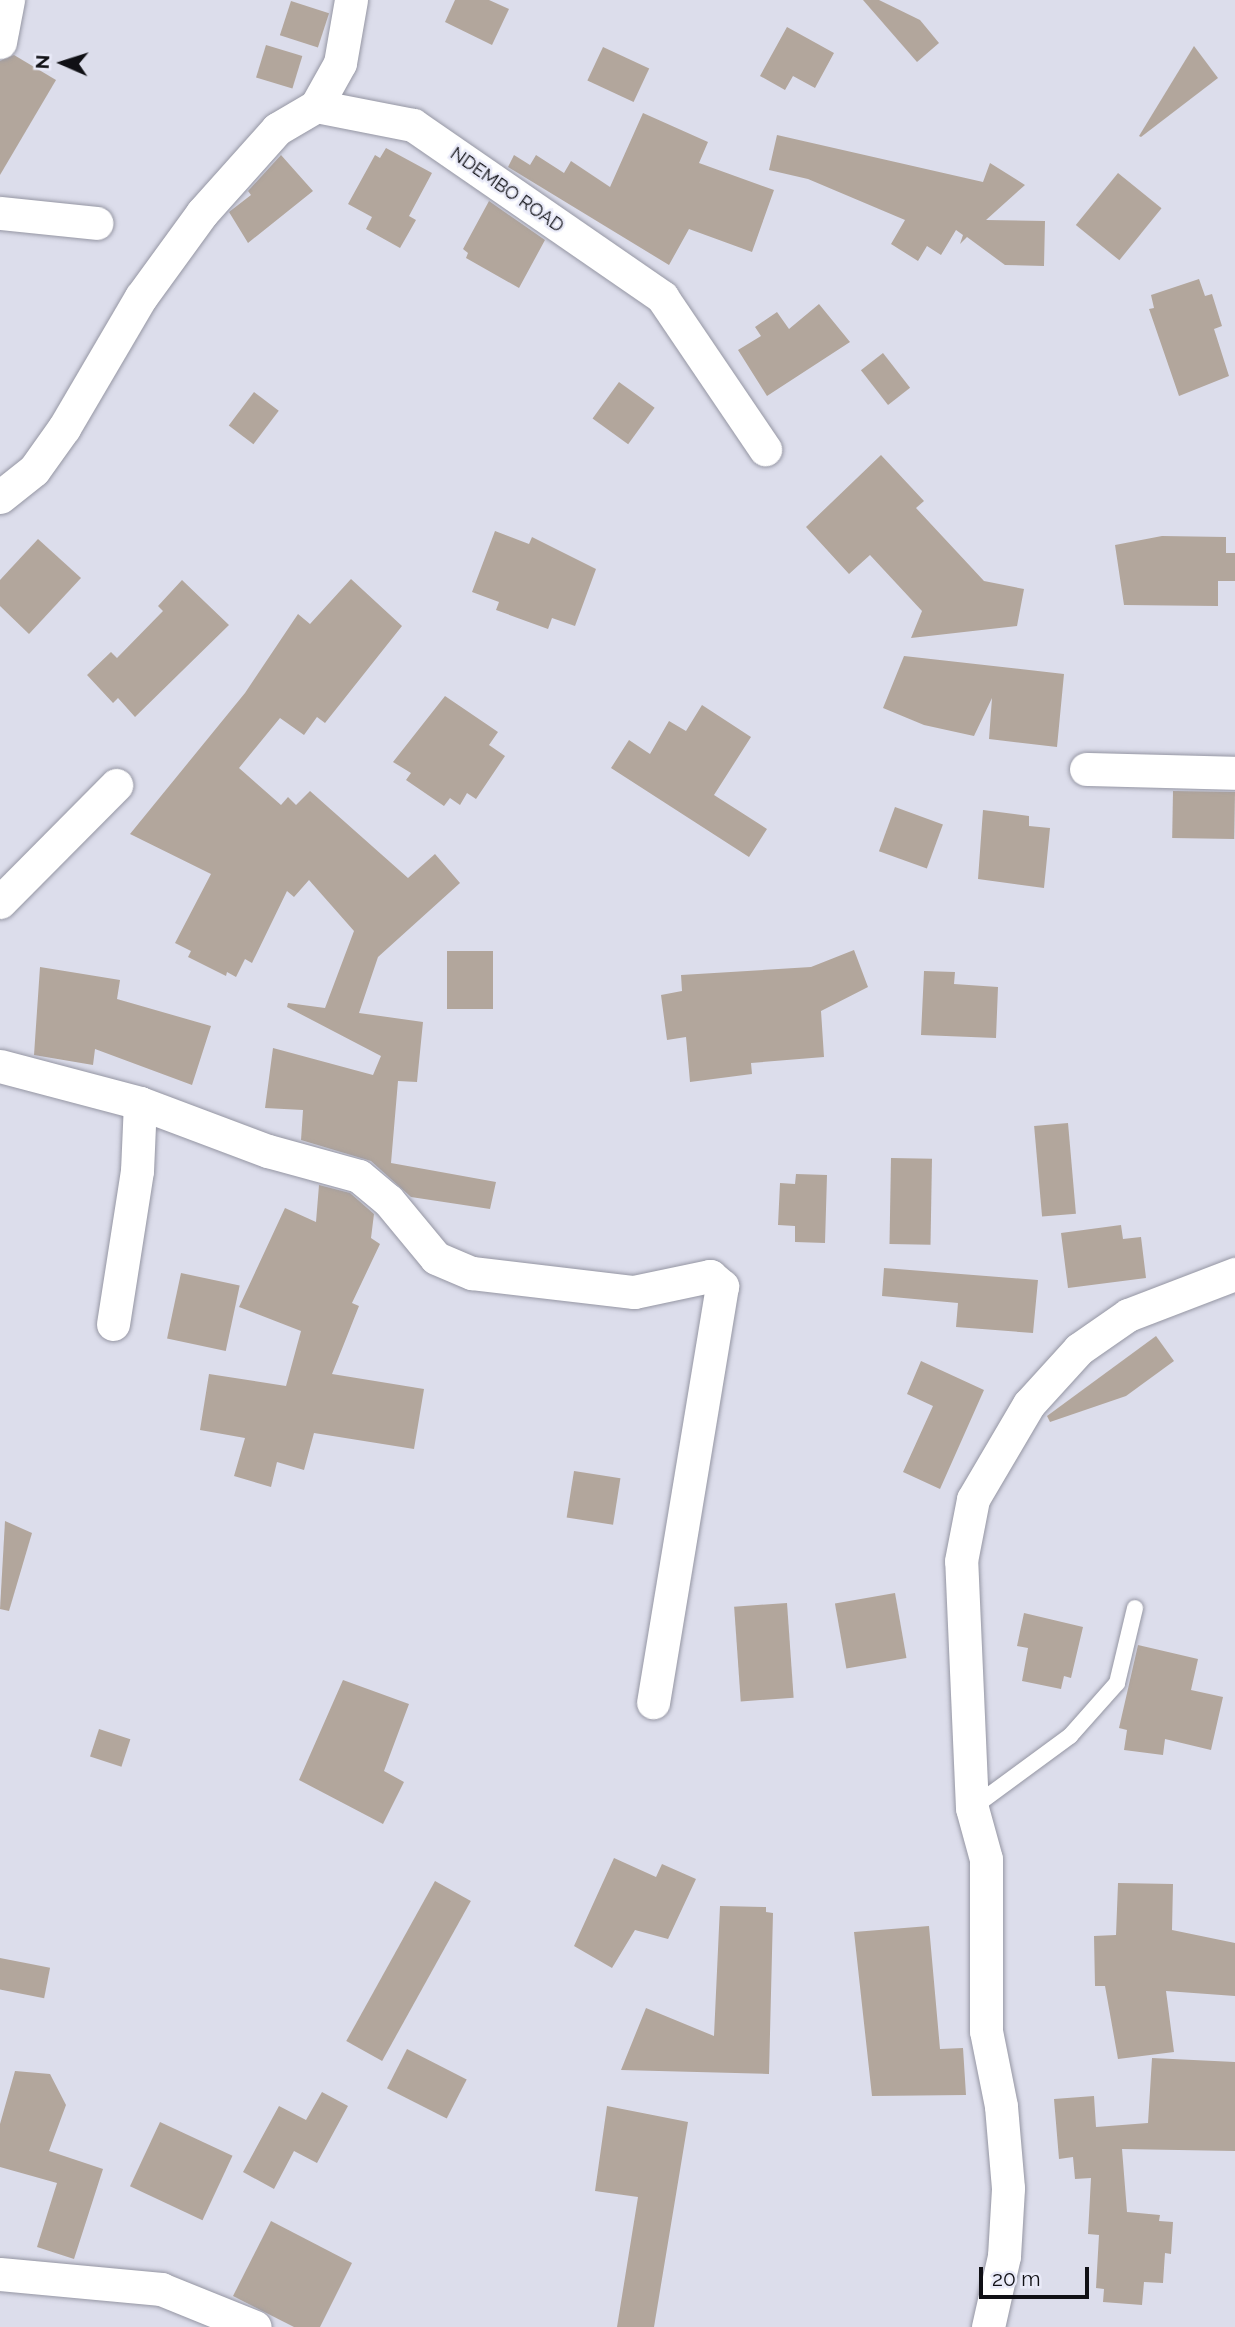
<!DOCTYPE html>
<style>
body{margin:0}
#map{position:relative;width:1235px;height:2327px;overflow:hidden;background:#dcddeb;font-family:Raleway,sans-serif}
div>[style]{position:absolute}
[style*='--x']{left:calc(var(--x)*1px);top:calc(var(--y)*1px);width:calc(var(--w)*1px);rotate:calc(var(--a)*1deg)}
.building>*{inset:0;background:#b2a69c;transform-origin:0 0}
.roads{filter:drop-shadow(0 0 2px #9596a3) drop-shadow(0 0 2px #9596a3)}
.service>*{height:16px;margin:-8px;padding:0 8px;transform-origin:8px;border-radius:8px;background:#fff}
.minor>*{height:33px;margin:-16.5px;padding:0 16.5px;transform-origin:16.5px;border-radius:16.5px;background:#fff}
span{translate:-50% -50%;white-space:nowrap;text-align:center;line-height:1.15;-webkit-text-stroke:5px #e9eaf8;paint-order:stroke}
.street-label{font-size:18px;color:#101015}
.north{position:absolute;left:28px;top:28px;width:70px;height:70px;-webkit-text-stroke:5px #e9eaf8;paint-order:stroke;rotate:273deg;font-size:19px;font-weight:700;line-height:28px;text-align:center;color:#101015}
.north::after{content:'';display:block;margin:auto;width:24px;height:32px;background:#101015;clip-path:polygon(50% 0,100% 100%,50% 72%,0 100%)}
.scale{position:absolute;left:979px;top:2267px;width:110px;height:32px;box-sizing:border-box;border:4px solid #101015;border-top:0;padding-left:9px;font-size:21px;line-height:24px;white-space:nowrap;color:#101015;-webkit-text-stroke:5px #e9eaf8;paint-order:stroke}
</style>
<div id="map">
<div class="building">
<i style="clip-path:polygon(455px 0,489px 0,509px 9px,492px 45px,445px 22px)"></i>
<i style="clip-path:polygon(863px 0,879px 0,920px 20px,939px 43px,917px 62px)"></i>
<i style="left:291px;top:1px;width:40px;height:36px;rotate:18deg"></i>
<i style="clip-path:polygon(787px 27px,834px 53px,815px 88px,793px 76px,785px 90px,760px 76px)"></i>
<i style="left:266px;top:45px;width:38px;height:34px;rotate:17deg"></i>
<i style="clip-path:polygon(1194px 46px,1218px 78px,1141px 137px,1139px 136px)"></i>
<i style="left:603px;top:47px;width:51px;height:37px;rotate:25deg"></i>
<i style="clip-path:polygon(14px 55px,56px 80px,0 175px,0 61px)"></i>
<i style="clip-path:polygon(643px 113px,708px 142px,699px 163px,774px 190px,752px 252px,689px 229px,669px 265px,508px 167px,514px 155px,530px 165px,536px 155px,564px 173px,571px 161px,610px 187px)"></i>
<i style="clip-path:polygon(777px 135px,983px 182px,990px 163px,1025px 185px,986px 220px,1045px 221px,1044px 266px,1005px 265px,967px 237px,960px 244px,963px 235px,956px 230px,941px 255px,927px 246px,918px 261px,891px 244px,905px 220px,808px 179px,769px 170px)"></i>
<i style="clip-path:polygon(386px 148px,432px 173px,409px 216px,416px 220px,400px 248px,366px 229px,372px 217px,348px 204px,375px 155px,380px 158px)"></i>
<i style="clip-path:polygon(281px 155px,313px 191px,248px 243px,229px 212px,251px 195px,248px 191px)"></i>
<i style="left:1118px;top:173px;width:56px;height:67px;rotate:39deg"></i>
<i style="clip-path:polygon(489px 201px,545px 240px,519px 288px,466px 258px,468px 253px,463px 249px)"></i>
<i style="clip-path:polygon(1199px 279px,1205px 296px,1212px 294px,1222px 326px,1214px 329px,1229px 376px,1179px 396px,1149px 309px,1154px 308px,1151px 295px)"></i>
<i style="clip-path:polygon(819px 304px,850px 342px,767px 396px,738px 350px,761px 336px,755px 327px,777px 312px,789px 329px)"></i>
<i style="left:883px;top:353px;width:44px;height:28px;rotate:52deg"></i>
<i style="left:619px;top:382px;width:44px;height:45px;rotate:36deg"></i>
<i style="left:254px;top:392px;width:31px;height:42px;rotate:37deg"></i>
<i style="clip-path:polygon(881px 455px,924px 501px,916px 508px,984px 581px,1024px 589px,1017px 626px,911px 638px,922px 611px,870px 555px,849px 574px,806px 527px)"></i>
<i style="clip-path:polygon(495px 531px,529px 544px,532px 537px,596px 569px,575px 626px,552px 618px,548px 629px,496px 610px,499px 602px,472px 592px)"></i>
<i style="clip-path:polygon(1162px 536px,1226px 537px,1226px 553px,1235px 553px,1235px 581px,1218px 581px,1218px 606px,1124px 605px,1115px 545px)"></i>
<i style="clip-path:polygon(38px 539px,81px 578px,29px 634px,0 606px,0 580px)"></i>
<i style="clip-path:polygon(351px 579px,402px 626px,325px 723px,317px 717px,304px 735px,280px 718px,239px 768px,281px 805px,288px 797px,296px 805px,310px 791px,408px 878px,435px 854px,460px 883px,378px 957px,359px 1013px,423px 1022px,417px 1082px,398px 1081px,391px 1163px,496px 1182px,490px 1209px,411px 1197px,371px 1161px,301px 1140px,303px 1110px,265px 1108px,273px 1048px,373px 1075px,381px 1056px,287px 1007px,288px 1003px,325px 1008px,354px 931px,309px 880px,294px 897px,287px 891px,252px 963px,245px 959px,236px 977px,227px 972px,226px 976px,188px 957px,191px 951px,175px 943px,211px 874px,130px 834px,245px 693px,298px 614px,310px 624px)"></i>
<i style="clip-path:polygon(182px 580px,229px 625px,135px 717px,118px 698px,113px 703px,87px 675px,111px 652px,117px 658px,163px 611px,158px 606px)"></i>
<i style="clip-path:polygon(904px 656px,1064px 674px,1057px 747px,989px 739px,992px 698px,974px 736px,924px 725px,883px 708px)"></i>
<i style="clip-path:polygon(445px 696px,498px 732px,489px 745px,505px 756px,476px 799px,467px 793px,460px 805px,450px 798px,444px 806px,406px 780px,411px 773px,393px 762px)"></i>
<i style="clip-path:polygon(702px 705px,751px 737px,714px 795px,767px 829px,749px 857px,611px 768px,629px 740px,650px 754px,669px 721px,686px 731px)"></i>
<i style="left:1173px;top:791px;width:62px;height:47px;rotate:1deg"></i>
<i style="left:895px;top:807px;width:51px;height:47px;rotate:20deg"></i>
<i style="clip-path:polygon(983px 810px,1029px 816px,1029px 826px,1050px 828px,1044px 888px,978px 879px)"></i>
<i style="clip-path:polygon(854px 950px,868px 987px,821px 1011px,824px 1057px,751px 1063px,752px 1074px,690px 1082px,686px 1037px,667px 1040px,661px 995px,682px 991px,681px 975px,811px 967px)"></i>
<i style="left:447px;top:951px;width:46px;height:58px"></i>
<i style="clip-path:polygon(40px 967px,120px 980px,117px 999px,211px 1026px,192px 1085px,95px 1049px,93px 1065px,34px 1055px)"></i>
<i style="clip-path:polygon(924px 971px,955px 972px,954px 984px,998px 987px,996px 1038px,921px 1035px)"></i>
<i style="left:1068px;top:1123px;width:91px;height:34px;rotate:85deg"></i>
<i style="left:891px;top:1158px;width:41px;height:86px;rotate:1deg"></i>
<i style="clip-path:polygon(796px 1174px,827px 1175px,825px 1243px,795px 1242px,795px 1226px,778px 1225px,780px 1183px,795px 1184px)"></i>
<i style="clip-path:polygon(319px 1185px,350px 1193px,374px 1214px,371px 1238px,380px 1244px,352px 1303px,359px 1306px,332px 1374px,424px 1389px,414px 1449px,314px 1433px,304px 1470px,277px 1462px,271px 1487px,234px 1476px,245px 1438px,200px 1430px,209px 1374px,286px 1386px,301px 1331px,239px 1307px,285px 1208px,316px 1222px)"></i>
<i style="clip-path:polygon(1121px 1225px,1123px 1239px,1141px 1237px,1146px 1278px,1068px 1288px,1061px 1233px)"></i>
<i style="clip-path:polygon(884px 1268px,1038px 1280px,1033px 1333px,956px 1327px,958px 1303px,882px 1296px)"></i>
<i style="left:181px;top:1273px;width:60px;height:67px;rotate:12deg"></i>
<i style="clip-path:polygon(1156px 1336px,1174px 1361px,1126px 1396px,1050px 1422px,1047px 1416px)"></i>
<i style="clip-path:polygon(921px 1361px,984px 1390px,940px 1489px,903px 1472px,933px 1406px,907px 1394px)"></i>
<i style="left:574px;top:1471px;width:47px;height:47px;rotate:9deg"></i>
<i style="clip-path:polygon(5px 1521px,32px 1533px,9px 1611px,0 1609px)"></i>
<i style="left:895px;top:1593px;width:66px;height:61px;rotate:80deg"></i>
<i style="left:787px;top:1603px;width:95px;height:53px;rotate:86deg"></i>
<i style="clip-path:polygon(1024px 1613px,1083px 1627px,1071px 1678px,1064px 1676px,1061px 1689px,1022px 1681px,1028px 1648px,1017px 1646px)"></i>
<i style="clip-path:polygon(1138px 1645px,1198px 1659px,1191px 1690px,1223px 1697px,1211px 1750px,1165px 1739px,1163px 1755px,1124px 1750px,1127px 1730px,1119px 1728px)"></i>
<i style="clip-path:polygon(343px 1680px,409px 1704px,384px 1771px,404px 1782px,383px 1824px,299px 1780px)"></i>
<i style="left:99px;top:1729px;width:33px;height:29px;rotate:18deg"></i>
<i style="clip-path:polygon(614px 1858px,656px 1877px,662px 1864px,696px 1879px,668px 1939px,635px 1930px,612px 1968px,574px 1946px)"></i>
<i style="left:435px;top:1881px;width:41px;height:183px;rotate:29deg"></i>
<i style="clip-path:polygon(1118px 1883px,1173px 1884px,1172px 1930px,1235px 1943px,1235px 1996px,1166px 1991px,1174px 2052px,1118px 2059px,1105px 1986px,1095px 1986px,1094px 1936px,1116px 1935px)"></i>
<i style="clip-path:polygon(720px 1906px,766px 1907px,766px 1912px,773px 1913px,769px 2074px,621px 2070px,646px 2008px,714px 2036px)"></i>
<i style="clip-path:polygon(929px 1926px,940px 2049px,963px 2048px,966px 2095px,872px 2096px,854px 1932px)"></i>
<i style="left:0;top:1958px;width:51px;height:31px;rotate:11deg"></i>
<i style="left:407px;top:2049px;width:67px;height:44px;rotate:27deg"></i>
<i style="clip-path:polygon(1152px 2058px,1235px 2062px,1235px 2151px,1122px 2149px,1127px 2212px,1160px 2215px,1159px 2221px,1173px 2222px,1171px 2254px,1165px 2253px,1163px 2283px,1144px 2282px,1142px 2305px,1103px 2302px,1104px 2289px,1096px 2288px,1099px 2235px,1088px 2234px,1091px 2178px,1075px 2179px,1073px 2157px,1059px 2159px,1054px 2099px,1094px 2096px,1096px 2127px,1148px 2123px)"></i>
<i style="clip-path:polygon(15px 2071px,50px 2074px,66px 2105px,49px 2151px,103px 2169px,74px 2259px,37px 2247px,57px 2183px,0 2167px,0 2124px)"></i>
<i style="clip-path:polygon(322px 2092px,348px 2106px,317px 2163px,294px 2151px,274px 2189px,243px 2172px,279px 2106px,306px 2120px)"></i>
<i style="clip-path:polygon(607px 2106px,688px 2122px,654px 2327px,617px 2327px,638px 2197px,595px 2191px)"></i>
<i style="left:160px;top:2122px;width:80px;height:71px;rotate:25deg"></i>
<i style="clip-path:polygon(271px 2221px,352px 2263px,320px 2327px,294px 2327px,233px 2296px)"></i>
</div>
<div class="roads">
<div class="service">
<i style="--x:972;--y:1808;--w:122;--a:-36.3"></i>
<i style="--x:1070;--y:1736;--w:71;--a:-48.4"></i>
<i style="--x:1117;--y:1683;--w:77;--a:-76.5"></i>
</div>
<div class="minor">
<i style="--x:0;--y:42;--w:43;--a:-79.2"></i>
<i style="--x:316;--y:106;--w:49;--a:-60.8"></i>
<i style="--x:340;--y:63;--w:64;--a:-80.1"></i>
<i style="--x:0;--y:213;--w:97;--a:5.9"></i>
<i style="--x:0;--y:497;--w:43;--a:-38.5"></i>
<i style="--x:34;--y:470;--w:52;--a:-54.5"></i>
<i style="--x:64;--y:428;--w:152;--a:-59.6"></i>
<i style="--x:141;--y:297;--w:104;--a:-54"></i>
<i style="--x:202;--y:213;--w:113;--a:-48.2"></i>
<i style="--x:277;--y:129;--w:45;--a:-30.5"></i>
<i style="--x:316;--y:106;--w:99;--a:11.1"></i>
<i style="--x:413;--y:125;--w:303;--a:34.6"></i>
<i style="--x:662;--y:297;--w:184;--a:55.9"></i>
<i style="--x:1086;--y:769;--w:149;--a:1.5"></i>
<i style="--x:0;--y:902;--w:165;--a:-45.2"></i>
<i style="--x:0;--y:1066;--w:145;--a:14.8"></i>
<i style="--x:140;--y:1103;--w:137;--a:20.6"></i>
<i style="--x:268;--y:1151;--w:94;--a:15.4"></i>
<i style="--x:359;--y:1176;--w:38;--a:40"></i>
<i style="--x:388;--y:1200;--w:75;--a:50.4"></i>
<i style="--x:436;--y:1258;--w:39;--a:23"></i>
<i style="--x:472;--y:1273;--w:163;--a:6.7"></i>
<i style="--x:634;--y:1292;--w:78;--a:-11.9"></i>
<i style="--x:710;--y:1276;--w:16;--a:40"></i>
<i style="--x:722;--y:1286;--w:422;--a:99.4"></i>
<i style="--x:113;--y:1324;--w:155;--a:-81.1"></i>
<i style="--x:137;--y:1171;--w:68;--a:-87.5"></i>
<i style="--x:0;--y:2274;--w:162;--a:5.3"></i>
<i style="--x:161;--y:2289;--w:101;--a:22"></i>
<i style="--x:988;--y:2327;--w:73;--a:-77.3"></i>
<i style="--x:1004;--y:2256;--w:68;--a:-86.6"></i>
<i style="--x:1008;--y:2188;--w:82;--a:-94.9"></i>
<i style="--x:1001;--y:2106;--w:76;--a:-101.3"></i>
<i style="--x:986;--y:2031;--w:172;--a:-90"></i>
<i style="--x:986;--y:1859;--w:53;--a:-105.4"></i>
<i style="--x:972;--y:1808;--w:247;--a:-92.5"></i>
<i style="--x:961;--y:1561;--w:63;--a:-79"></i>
<i style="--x:973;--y:1499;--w:110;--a:-59.5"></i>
<i style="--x:1029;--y:1404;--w:74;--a:-47.7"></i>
<i style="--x:1079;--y:1349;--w:60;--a:-34.8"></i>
<i style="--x:1128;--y:1315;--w:115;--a:-21"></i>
</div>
</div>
<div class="street-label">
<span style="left:507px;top:190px;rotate:35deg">NDEMBO ROAD</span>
</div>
<div class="north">N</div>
<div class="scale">20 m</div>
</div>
